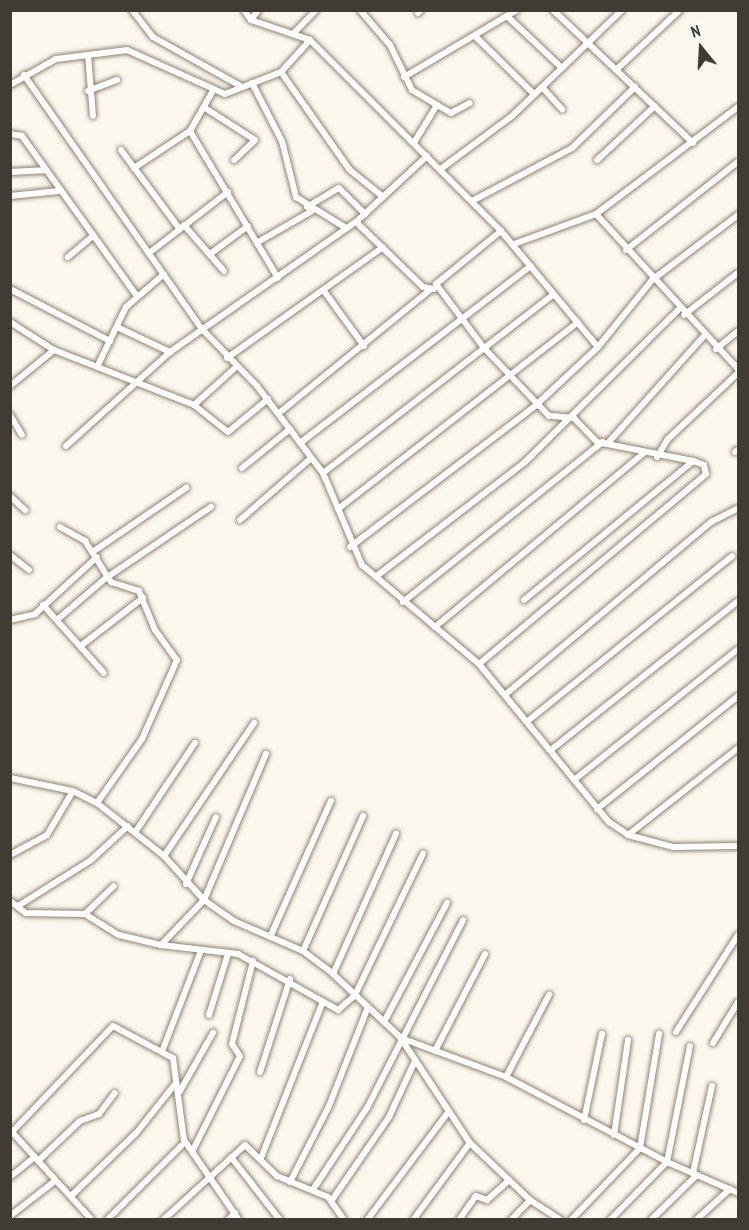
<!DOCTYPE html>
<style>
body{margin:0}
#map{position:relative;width:749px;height:1230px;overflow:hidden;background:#fdf8ef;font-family:"PT Sans Narrow",sans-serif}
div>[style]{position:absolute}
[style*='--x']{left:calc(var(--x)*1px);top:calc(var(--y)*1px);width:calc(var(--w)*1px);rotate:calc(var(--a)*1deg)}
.roads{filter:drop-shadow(0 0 2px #8e8370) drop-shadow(0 0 2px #8e8370)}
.street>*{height:6px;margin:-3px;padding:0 3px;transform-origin:3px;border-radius:3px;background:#fff}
span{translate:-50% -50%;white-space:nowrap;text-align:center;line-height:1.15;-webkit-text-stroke:4.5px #fff;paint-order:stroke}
.frame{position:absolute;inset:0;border:12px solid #403b33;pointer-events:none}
.north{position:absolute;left:671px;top:18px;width:60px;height:60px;-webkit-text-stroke:4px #fff;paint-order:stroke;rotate:342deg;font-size:16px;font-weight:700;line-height:24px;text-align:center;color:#403b33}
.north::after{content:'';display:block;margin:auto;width:21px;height:27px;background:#403b33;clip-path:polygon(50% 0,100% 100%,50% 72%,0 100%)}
</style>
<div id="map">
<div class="roads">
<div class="street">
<i style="--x:132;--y:10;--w:34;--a:52"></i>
<i style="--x:153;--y:37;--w:102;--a:29.3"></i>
<i style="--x:244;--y:10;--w:12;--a:55"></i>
<i style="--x:251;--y:20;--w:62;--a:18.7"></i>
<i style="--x:310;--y:40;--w:270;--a:45"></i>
<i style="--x:501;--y:231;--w:151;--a:50.1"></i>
<i style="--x:360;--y:10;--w:46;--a:49.4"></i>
<i style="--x:390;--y:45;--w:50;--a:63.9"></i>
<i style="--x:412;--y:90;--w:29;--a:31"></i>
<i style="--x:437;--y:105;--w:42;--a:121.4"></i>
<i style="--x:553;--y:10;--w:193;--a:43.5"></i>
<i style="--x:418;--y:13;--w:4;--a:-45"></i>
<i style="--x:508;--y:17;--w:74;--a:43.4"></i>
<i style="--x:251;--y:20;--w:12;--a:-55"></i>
<i style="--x:293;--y:34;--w:33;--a:-46"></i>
<i style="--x:476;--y:37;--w:81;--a:44.5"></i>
<i style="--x:88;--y:55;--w:61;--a:85.3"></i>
<i style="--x:616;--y:70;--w:88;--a:-43.2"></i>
<i style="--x:281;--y:72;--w:120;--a:54.9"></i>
<i style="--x:350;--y:170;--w:41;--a:39.1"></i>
<i style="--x:24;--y:75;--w:309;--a:55"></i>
<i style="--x:201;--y:328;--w:81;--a:46"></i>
<i style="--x:257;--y:386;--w:109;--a:52.8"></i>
<i style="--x:323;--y:473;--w:100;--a:67"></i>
<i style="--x:362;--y:565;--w:153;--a:40.2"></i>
<i style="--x:479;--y:664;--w:205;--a:50.6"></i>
<i style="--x:609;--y:822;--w:23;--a:34"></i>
<i style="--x:628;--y:835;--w:47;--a:14.9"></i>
<i style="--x:673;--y:847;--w:65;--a:-0.9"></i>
<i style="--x:404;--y:77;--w:131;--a:-30.7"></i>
<i style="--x:252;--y:83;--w:65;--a:62.7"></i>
<i style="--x:282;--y:141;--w:58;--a:76"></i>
<i style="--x:296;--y:197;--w:59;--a:31.8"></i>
<i style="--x:10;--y:85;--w:53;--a:-29.5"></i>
<i style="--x:56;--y:59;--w:72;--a:-7.2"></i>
<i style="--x:127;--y:50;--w:107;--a:24.2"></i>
<i style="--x:225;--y:94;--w:60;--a:-21.4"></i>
<i style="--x:281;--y:72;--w:43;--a:-47.8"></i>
<i style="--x:542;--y:87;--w:30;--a:48"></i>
<i style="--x:88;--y:91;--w:31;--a:-21"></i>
<i style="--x:437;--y:105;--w:16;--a:30"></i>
<i style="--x:451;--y:113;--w:21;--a:-28"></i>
<i style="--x:205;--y:108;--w:59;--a:32.6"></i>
<i style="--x:255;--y:140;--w:29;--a:136"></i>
<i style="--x:190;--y:131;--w:171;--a:59.1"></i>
<i style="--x:10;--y:134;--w:12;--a:9"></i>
<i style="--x:22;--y:136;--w:197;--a:54.3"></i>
<i style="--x:121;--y:150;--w:97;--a:53.4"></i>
<i style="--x:597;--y:160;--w:79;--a:-43"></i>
<i style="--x:134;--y:168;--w:67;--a:-33.5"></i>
<i style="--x:190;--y:131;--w:48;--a:-60.3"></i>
<i style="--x:442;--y:168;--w:87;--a:-36.6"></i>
<i style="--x:512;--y:116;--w:153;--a:-43.9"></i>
<i style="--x:10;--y:172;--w:34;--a:-3"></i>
<i style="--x:10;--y:196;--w:49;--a:-5.8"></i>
<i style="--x:472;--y:201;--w:113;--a:-27.9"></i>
<i style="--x:572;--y:148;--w:88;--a:-44.1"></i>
<i style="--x:307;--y:207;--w:37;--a:-31"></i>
<i style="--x:339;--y:188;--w:37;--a:45"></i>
<i style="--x:596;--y:214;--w:210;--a:47.5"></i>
<i style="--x:356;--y:222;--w:93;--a:44.1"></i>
<i style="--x:423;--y:287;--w:11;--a:10"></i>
<i style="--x:184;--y:225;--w:61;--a:49"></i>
<i style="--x:258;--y:242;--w:62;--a:-29.9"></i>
<i style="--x:514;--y:244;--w:87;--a:-20.1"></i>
<i style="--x:596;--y:214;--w:178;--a:-37"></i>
<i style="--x:626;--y:250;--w:142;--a:-38.2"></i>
<i style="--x:149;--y:253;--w:100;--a:-37.7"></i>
<i style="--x:210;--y:254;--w:47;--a:-36.4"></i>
<i style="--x:68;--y:257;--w:33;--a:-40"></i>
<i style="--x:10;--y:289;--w:113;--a:27.5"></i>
<i style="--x:324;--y:291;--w:68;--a:54"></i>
<i style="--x:684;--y:315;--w:68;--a:-37.9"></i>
<i style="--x:10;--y:322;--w:52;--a:32.5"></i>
<i style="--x:54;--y:350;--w:150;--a:21.4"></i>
<i style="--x:194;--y:405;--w:55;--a:-42.1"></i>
<i style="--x:117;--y:327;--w:59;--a:25.3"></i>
<i style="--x:716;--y:349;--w:28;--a:-39"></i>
<i style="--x:227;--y:358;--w:191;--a:-35.4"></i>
<i style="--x:98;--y:365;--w:64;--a:-64.2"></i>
<i style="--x:126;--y:307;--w:50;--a:-41"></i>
<i style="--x:10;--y:386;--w:57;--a:-39.3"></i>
<i style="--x:194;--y:405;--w:43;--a:38.5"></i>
<i style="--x:228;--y:432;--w:52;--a:-39.5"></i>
<i style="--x:279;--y:413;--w:195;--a:-39.2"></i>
<i style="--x:10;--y:415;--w:23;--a:59"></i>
<i style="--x:300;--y:443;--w:291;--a:-37.5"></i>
<i style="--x:608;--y:443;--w:142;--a:-48.1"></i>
<i style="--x:66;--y:446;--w:140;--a:-42.1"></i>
<i style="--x:170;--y:352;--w:227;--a:-35"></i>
<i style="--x:356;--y:222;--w:97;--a:-42.9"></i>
<i style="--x:735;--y:452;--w:4;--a:-34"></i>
<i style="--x:657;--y:457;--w:21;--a:-59"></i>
<i style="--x:668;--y:439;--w:96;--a:-43.3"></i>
<i style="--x:242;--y:468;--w:62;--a:-39.1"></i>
<i style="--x:323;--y:473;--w:292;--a:-37.8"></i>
<i style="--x:10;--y:496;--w:21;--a:43"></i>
<i style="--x:338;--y:509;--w:304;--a:-37.9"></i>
<i style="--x:240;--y:520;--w:94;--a:-41.1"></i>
<i style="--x:60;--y:527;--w:29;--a:29"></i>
<i style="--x:85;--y:541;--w:49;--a:57.6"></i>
<i style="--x:111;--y:582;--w:29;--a:18"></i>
<i style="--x:139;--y:591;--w:42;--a:67.7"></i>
<i style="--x:155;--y:630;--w:37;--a:54"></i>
<i style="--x:177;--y:660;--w:86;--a:113.9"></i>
<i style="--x:142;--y:739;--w:78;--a:125.1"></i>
<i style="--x:350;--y:547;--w:233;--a:-37.3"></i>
<i style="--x:535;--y:406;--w:86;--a:-43.1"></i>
<i style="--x:598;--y:347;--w:86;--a:-51.1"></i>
<i style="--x:652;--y:280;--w:108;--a:-37.1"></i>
<i style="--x:94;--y:551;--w:112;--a:-34.4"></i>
<i style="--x:10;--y:555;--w:24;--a:38"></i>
<i style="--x:378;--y:575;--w:184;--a:-37.5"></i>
<i style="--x:524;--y:463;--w:217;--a:-44.8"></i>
<i style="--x:524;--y:600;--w:219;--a:-39.4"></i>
<i style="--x:403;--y:602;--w:256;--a:-38.7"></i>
<i style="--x:43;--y:605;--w:91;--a:48.1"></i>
<i style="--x:58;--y:619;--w:63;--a:-40.5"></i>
<i style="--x:106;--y:578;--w:127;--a:-34.1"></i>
<i style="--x:10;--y:620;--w:26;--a:-13"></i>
<i style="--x:35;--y:614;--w:84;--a:-42.6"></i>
<i style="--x:435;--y:627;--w:271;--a:-39.8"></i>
<i style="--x:83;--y:644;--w:76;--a:-37.5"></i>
<i style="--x:479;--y:664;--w:296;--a:-39.9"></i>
<i style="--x:706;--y:474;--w:9;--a:-103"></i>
<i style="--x:704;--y:465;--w:12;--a:-160"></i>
<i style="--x:693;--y:461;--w:98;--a:-168.8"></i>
<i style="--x:597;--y:442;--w:33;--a:-134"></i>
<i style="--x:574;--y:418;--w:25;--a:-175"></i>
<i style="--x:549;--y:416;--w:94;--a:-133.7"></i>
<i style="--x:484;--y:348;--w:80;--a:-126.9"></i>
<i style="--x:436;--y:284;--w:84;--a:-39.2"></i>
<i style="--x:506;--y:694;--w:268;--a:-40"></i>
<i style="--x:711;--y:522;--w:30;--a:-27"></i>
<i style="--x:529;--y:720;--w:261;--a:-38.9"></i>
<i style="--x:552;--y:749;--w:238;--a:-38.5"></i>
<i style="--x:10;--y:778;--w:64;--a:11.7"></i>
<i style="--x:73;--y:791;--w:27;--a:27"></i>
<i style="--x:97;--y:803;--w:85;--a:38.3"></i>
<i style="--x:164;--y:856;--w:59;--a:47.7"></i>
<i style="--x:204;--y:900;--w:37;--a:35"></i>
<i style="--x:234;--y:921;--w:75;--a:23.5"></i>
<i style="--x:303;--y:951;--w:38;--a:37"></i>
<i style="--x:333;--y:974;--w:92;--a:43.2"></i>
<i style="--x:400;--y:1037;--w:127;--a:56.6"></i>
<i style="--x:470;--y:1143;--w:83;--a:43.5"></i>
<i style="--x:530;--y:1200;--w:37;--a:33"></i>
<i style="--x:574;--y:780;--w:210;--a:-38.6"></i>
<i style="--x:597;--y:809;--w:181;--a:-38.7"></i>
<i style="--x:136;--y:831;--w:106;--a:-56.2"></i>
<i style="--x:628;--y:835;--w:140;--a:-38.3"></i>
<i style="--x:10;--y:855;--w:42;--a:-28.4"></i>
<i style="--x:47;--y:835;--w:51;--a:-59.4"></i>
<i style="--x:164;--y:856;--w:161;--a:-55.9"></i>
<i style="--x:186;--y:884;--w:73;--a:-65.9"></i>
<i style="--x:10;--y:901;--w:20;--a:37"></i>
<i style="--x:26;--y:913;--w:59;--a:1"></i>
<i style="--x:85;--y:914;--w:40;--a:32"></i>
<i style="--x:119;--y:935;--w:43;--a:13.4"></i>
<i style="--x:161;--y:945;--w:78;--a:6.7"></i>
<i style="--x:238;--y:954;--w:115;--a:29.2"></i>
<i style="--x:338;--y:1010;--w:23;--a:-41"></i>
<i style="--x:355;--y:995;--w:157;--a:-64.3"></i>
<i style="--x:18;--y:906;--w:86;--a:-32.2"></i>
<i style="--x:91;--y:860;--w:50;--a:-42.6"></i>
<i style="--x:85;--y:914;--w:40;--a:-44"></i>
<i style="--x:271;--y:935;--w:147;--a:-65.9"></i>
<i style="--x:161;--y:945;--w:62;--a:-46.3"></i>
<i style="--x:204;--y:900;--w:159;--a:-67"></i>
<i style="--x:303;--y:951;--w:148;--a:-66"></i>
<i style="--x:333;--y:974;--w:154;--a:-65.8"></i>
<i style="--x:209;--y:1015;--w:64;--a:-72.7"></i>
<i style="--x:384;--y:1022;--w:135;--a:-62.1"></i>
<i style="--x:676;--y:1032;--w:115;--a:-57.4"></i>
<i style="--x:401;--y:1038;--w:112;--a:20.4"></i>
<i style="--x:506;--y:1077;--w:182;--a:27.8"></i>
<i style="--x:667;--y:1162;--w:77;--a:23.6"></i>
<i style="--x:713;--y:1043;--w:48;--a:-58.6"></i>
<i style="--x:163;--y:1049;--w:103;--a:-68.9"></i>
<i style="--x:435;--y:1051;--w:109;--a:-62.7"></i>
<i style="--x:260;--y:1072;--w:98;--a:-72.1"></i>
<i style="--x:506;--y:1077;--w:93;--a:-62.3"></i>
<i style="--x:180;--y:1091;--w:67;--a:-60.4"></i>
<i style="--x:584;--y:1120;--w:88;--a:-78.2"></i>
<i style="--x:11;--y:1131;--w:120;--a:47.7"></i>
<i style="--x:12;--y:1132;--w:146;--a:-46.4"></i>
<i style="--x:113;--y:1026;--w:68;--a:28.1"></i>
<i style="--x:173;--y:1058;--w:83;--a:82.4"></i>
<i style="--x:184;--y:1140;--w:97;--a:55.5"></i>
<i style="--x:614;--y:1135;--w:96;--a:-81.6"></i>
<i style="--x:192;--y:1152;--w:107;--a:-63.4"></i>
<i style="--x:240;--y:1056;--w:14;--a:-124"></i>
<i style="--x:232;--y:1044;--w:86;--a:-75.8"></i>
<i style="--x:231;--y:1157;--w:80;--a:52.1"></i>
<i style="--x:261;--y:1158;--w:166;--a:-68.4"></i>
<i style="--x:38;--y:1161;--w:58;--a:-43.6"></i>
<i style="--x:80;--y:1121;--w:20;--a:-20"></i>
<i style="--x:99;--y:1114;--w:26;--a:-53"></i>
<i style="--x:693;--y:1173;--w:89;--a:-77.7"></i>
<i style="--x:10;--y:1177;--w:32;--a:-39"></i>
<i style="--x:290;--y:1182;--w:85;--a:-62.8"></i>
<i style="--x:329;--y:1106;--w:106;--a:-68.5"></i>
<i style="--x:314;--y:1188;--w:96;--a:-56.5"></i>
<i style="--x:367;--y:1108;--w:211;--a:-62.9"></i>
<i style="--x:71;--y:1196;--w:92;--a:-44.1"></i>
<i style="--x:137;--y:1132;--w:63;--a:-51.5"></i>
<i style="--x:332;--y:1200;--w:101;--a:-55.5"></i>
<i style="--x:389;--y:1117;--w:62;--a:-65.1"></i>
<i style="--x:10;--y:1216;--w:58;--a:-38"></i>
<i style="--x:107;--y:1220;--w:105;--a:-45"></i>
<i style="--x:163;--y:1220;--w:111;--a:-42.4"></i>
<i style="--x:245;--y:1145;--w:45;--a:44.1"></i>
<i style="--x:277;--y:1176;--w:55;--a:22.4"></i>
<i style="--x:328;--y:1197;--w:28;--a:55"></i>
<i style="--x:228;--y:1220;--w:10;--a:-45"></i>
<i style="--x:367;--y:1220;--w:133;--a:-53"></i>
<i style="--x:413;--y:1220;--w:96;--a:-53.5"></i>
<i style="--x:459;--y:1220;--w:29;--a:-55"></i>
<i style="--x:476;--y:1196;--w:12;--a:20"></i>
<i style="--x:487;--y:1200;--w:30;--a:-42"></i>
<i style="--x:511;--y:1220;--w:28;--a:-46"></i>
<i style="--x:571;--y:1220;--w:100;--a:-46.2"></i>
<i style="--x:640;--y:1148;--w:116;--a:-80.5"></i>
<i style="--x:610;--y:1220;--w:81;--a:-45.5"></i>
<i style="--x:667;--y:1162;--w:118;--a:-78.8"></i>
<i style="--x:651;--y:1220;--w:64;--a:-44.4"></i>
<i style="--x:696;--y:1220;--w:46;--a:-42.4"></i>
</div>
</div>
<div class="frame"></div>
<div class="north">N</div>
</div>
